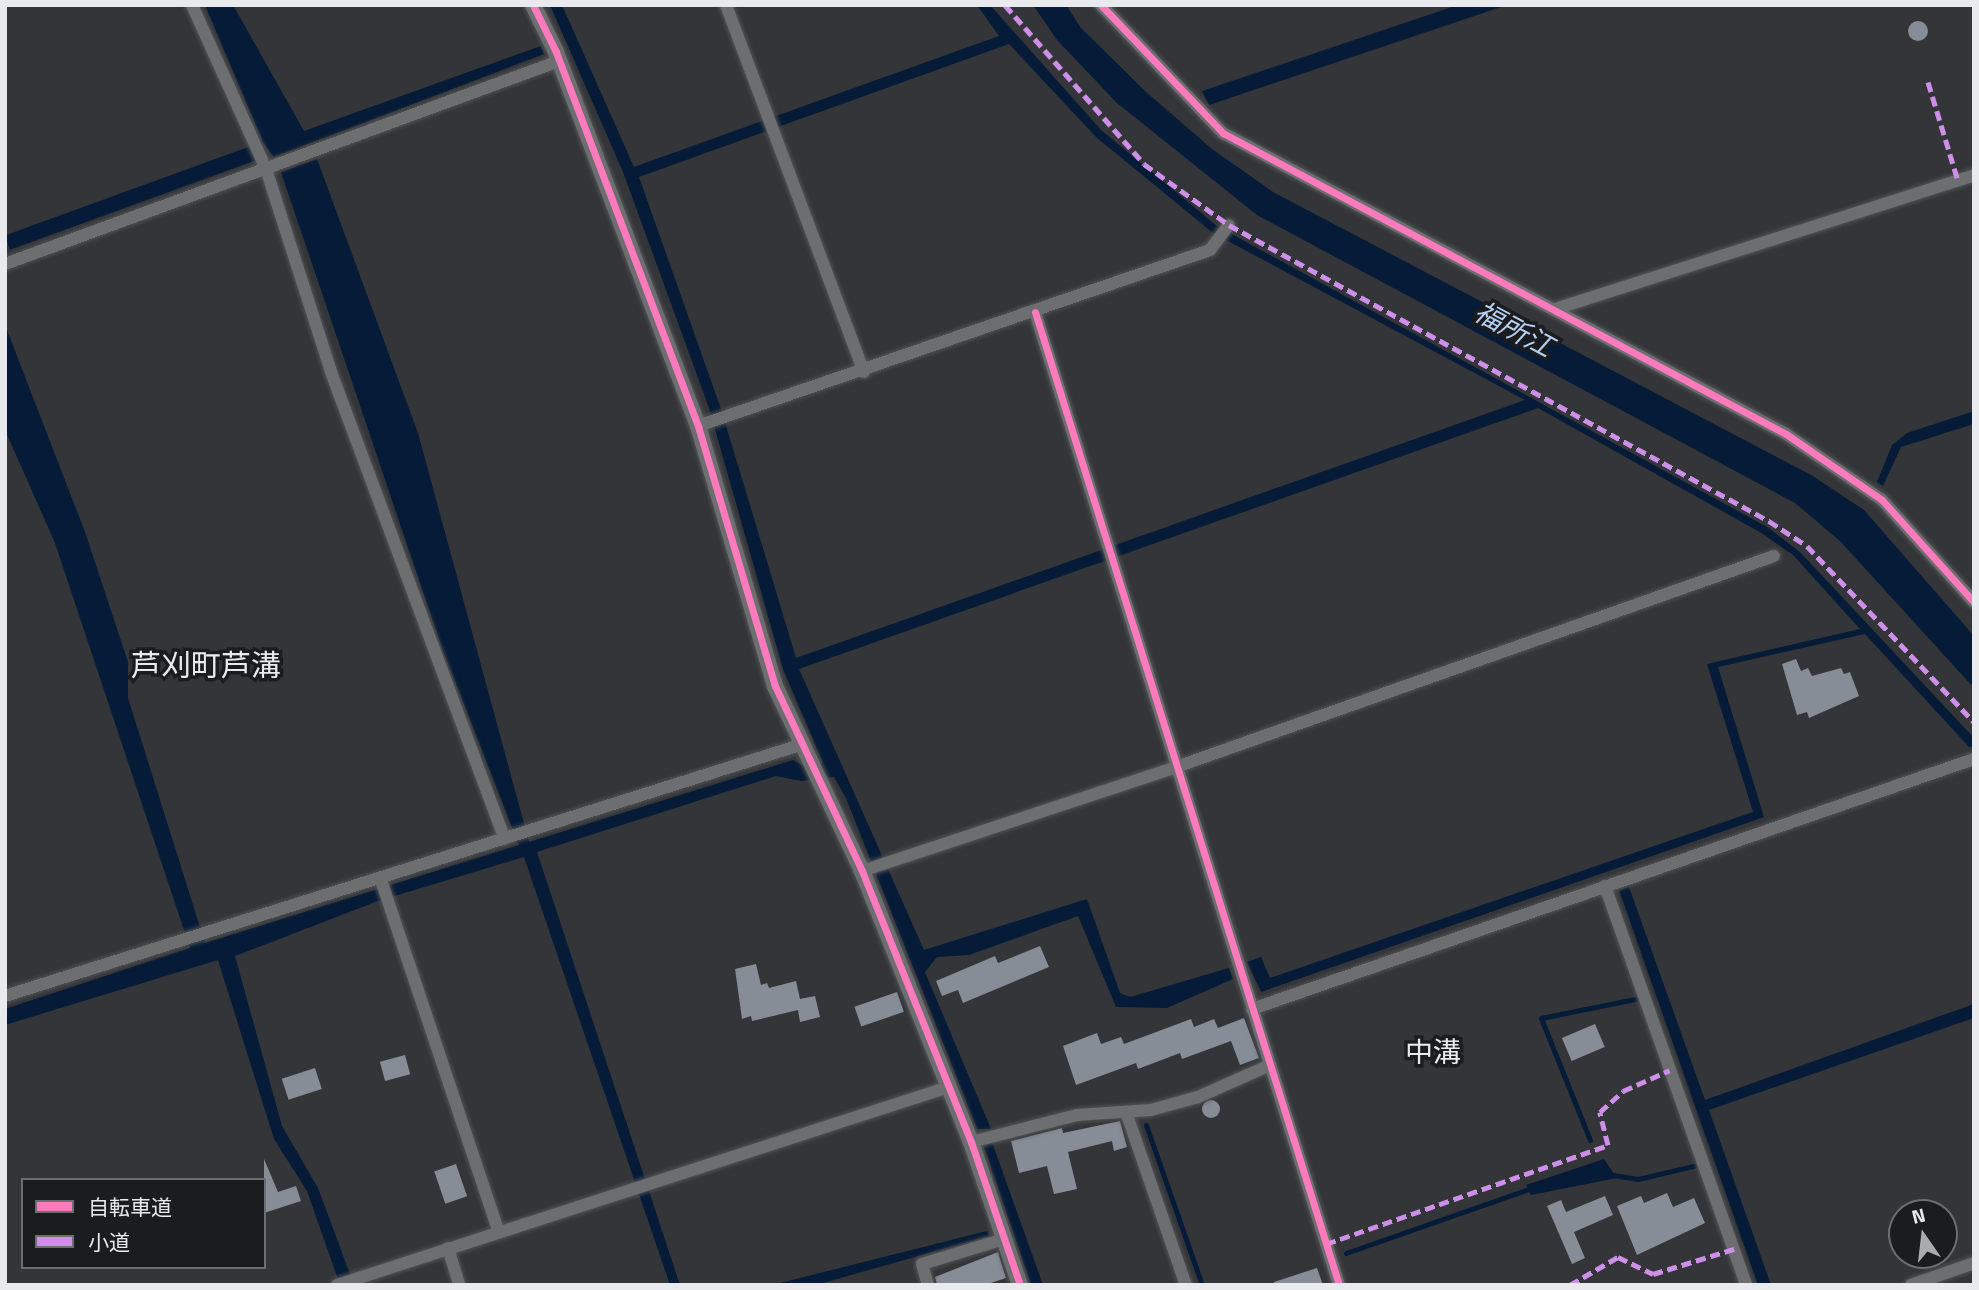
<!DOCTYPE html>
<meta charset="utf-8">
<style>
body{margin:0}
#map{position:relative;width:1979px;height:1290px;overflow:hidden;background:#333538;font-family:"Titillium Web","Noto Sans JP",sans-serif}
div>[style]{position:absolute}
[style*='--x']{left:calc(var(--x)*1px);top:calc(var(--y)*1px);width:calc(var(--w)*1px);rotate:calc(var(--a)*1deg)}
.water>*{inset:0;background:#061b38;transform-origin:0 0}
.stream>*{height:5px;margin:-2.5px;padding:0 2.5px;transform-origin:2.5px;border-radius:2.5px;background:#061b38}
.building>*{inset:0;background:#868d97;transform-origin:0 0}
.round{border-radius:50%}
.roads{filter:drop-shadow(0 0 2px #515255) drop-shadow(0 0 2px #515255)}
.minor>*{height:12px;margin:-6px;padding:0 6px;transform-origin:6px;border-radius:6px;background:#6d6e6f}
.tertiary>*{height:16px;margin:-8px;padding:0 8px;transform-origin:8px;border-radius:8px;background:#6d6e6f}
.quiet>*{height:5px;margin-top:-2.5px;transform-origin:0;background:repeating-linear-gradient(90deg,#ce8fe9 0 10px,transparent 0 15px)}
.cycleway>*{height:7px;margin:-3.5px;padding:0 3.5px;transform-origin:3.5px;border-radius:3.5px;background:#fd7abc}
span{translate:-50% -50%;white-space:nowrap;text-align:center;line-height:1.15;-webkit-text-stroke:7px #1b1c1e;paint-order:stroke}
.water-label{font-size:28px;color:#b5cff3;font-style:italic}
.neighbourhood-label{font-size:28px;color:#e8eaed}
.quarter-label{font-size:30px;color:#e8eaed}
.frame{position:absolute;inset:0;border:7px solid #e8eaed;pointer-events:none}
.legend{position:absolute;left:21px;top:1178px;width:245px;height:91px;box-sizing:border-box;background:#1b1c1e;border:2px solid #6d6e71;margin:0;padding:9px 12px;list-style:none;font-size:21px;color:#e8eaed}
.legend li{display:flex;align-items:center;gap:14px;height:35px}
.legend b{width:35px;border:2px solid #6d6e71}
.north{position:absolute;left:1888px;top:1199px;width:70px;height:70px;box-sizing:border-box;background:#1b1c1e;border:2px solid #6d6e71;border-radius:50%;rotate:346deg;font-size:19px;font-weight:700;line-height:28px;text-align:center;color:#e8eaed}
.north::after{content:'';display:block;margin:auto;width:24px;height:32px;background:#a9abae;clip-path:polygon(50% 0,100% 100%,50% 72%,0 100%)}
</style>
<div id="map">
<div class="water">
<i style="clip-path:polygon(205px 5px,233px 5px,304px 131px,541px 46px,544px 54px,274px 157px,263px 142px)"></i>
<i style="clip-path:polygon(evenodd,550px 5px,562px 5px,634px 167px,999px 36px,977px 5px,990px 5px,1101px 130px,1217px 226px,1767px 527px,1800px 552px,1974px 738px,1974px 746px,1969px 747px,1865px 634px,1718px 667px,1764px 817px,1261px 992px,1247px 962px,1261px 957px,1270px 978px,1753px 812px,1707px 664px,1860px 629px,1793px 555px,1763px 534px,1538px 408px,799px 669px,924px 950px,1087px 899px,1120px 993px,1130px 997px,1229px 968px,1233px 979px,1167px 1008px,1116px 1007px,1078px 916px,969px 955px,937px 957px,925px 972px,991px 1129px,977px 1129px,846px 798px,834px 777px,801px 781px,776px 776px,537px 852px,680px 1285px,670px 1285px,524px 857px,378px 901px,235px 956px,282px 1126px,318px 1188px,354px 1285px,340px 1285px,307px 1191px,274px 1139px,218px 960px,5px 1025px,5px 1009px,190px 948px,55px 543px,5px 430px,5px 325px,85px 532px,128px 662px,128px 698px,205px 943px,519px 845px,443px 651px,281px 172px,317px 159px,418px 433px,529px 842px,793px 760px,805px 767px,823px 763px,783px 669px,709px 408px,623px 172px,550px 5px,1009px 44px,1096px 137px,1213px 233px,1525px 400px,796px 658px,721px 409px,639px 177px,1009px 44px)"></i>
<i style="clip-path:polygon(1033px 5px,1066px 5px,1081px 28px,1145px 91px,1212px 149px,1273px 192px,1811px 475px,1864px 510px,1974px 636px,1974px 688px,1840px 541px,1795px 503px,1257px 215px,1117px 103px,1057px 40px)"></i>
<i style="clip-path:polygon(1458px 5px,1507px 5px,1209px 105px,1202px 91px)"></i>
<i style="left:251px;top:146px;width:15px;height:262px;rotate:70deg"></i>
<i style="clip-path:polygon(1974px 411px,1974px 424px,1901px 447px,1883px 486px,1877px 482px,1892px 445px,1907px 433px)"></i>
<i style="clip-path:polygon(1629px 887px,1705px 1100px,1974px 1004px,1974px 1018px,1709px 1110px,1771px 1285px,1758px 1285px,1619px 890px)"></i>
<i style="clip-path:polygon(992px 1142px,1043px 1285px,1031px 1285px,984px 1147px)"></i>
<i style="clip-path:polygon(1604px 1159px,1617px 1178px,1531px 1195px,1526px 1185px)"></i>
<i style="clip-path:polygon(987px 1231px,989px 1236px,816px 1285px,772px 1285px)"></i>
</div>
<div class="stream">
<i style="--x:1146;--y:1125;--w:170;--a:70.7"></i>
<i style="--x:1590;--y:1140;--w:131;--a:-111.9"></i>
<i style="--x:1541;--y:1018;--w:96;--a:-11.4"></i>
<i style="--x:1613;--y:1175;--w:25;--a:9"></i>
<i style="--x:1638;--y:1179;--w:57;--a:-13.3"></i>
<i style="--x:1346;--y:1253;--w:199;--a:-19.3"></i>
</div>
<div class="building">
<i class="round" style="left:1908px;top:21px;width:20px;height:20px"></i>
<i style="clip-path:polygon(1796px 659px,1801px 671px,1808px 668px,1812px 676px,1841px 668px,1844px 674px,1850px 672px,1859px 696px,1809px 718px,1807px 712px,1797px 715px,1782px 664px)"></i>
<i style="clip-path:polygon(1040px 946px,1049px 967px,963px 1003px,958px 990px,942px 996px,936px 981px,995px 956px,998px 963px)"></i>
<i style="clip-path:polygon(756px 964px,761px 985px,767px 983px,769px 988px,796px 981px,800px 999px,815px 996px,820px 1017px,800px 1022px,798px 1010px,752px 1021px,751px 1016px,742px 1019px,735px 969px)"></i>
<i style="left:897px;top:992px;width:21px;height:45px;rotate:71deg"></i>
<i style="clip-path:polygon(1244px 1018px,1259px 1058px,1240px 1065px,1231px 1041px,1182px 1059px,1180px 1053px,1138px 1069px,1136px 1063px,1076px 1085px,1063px 1046px,1097px 1033px,1101px 1044px,1121px 1037px,1124px 1044px,1191px 1019px,1194px 1027px,1214px 1019px,1218px 1028px)"></i>
<i style="left:1595px;top:1024px;width:25px;height:36px;rotate:67deg"></i>
<i style="left:405px;top:1055px;width:20px;height:26px;rotate:75deg"></i>
<i style="left:315px;top:1068px;width:22px;height:35px;rotate:72deg"></i>
<i class="round" style="left:1202px;top:1100px;width:18px;height:18px"></i>
<i style="clip-path:polygon(1120px 1121px,1127px 1147px,1114px 1151px,1112px 1141px,1068px 1152px,1077px 1189px,1054px 1194px,1047px 1166px,1019px 1173px,1011px 1141px,1062px 1128px,1063px 1133px)"></i>
<i style="clip-path:polygon(264px 1159px,278px 1192px,296px 1186px,301px 1201px,264px 1213px)"></i>
<i style="left:456px;top:1164px;width:34px;height:23px;rotate:71deg"></i>
<i style="clip-path:polygon(1667px 1193px,1673px 1207px,1694px 1198px,1705px 1223px,1637px 1255px,1617px 1206px,1641px 1196px,1644px 1203px)"></i>
<i style="clip-path:polygon(1605px 1196px,1613px 1215px,1574px 1232px,1585px 1258px,1572px 1264px,1547px 1206px,1561px 1200px,1566px 1212px)"></i>
<i style="clip-path:polygon(998px 1252px,1006px 1278px,985px 1285px,937px 1285px,935px 1277px)"></i>
<i style="clip-path:polygon(1317px 1268px,1323px 1285px,1274px 1285px,1274px 1282px)"></i>
</div>
<div class="roads">
<div class="minor">
<i style="--x:192;--y:5;--w:180;--a:65.7"></i>
<i style="--x:266;--y:169;--w:213;--a:72.2"></i>
<i style="--x:331;--y:372;--w:498;--a:69.6"></i>
<i style="--x:726;--y:5;--w:392;--a:69.4"></i>
<i style="--x:1101;--y:5;--w:177;--a:46.4"></i>
<i style="--x:1223;--y:133;--w:638;--a:28.13"></i>
<i style="--x:1786;--y:434;--w:116;--a:34.5"></i>
<i style="--x:1882;--y:500;--w:137;--a:48"></i>
<i style="--x:5;--y:264;--w:590;--a:-20.12"></i>
<i style="--x:1555;--y:309;--w:440;--a:-17.7"></i>
<i style="--x:1035;--y:312;--w:1019;--a:72.65"></i>
<i style="--x:698;--y:426;--w:541;--a:-18.97"></i>
<i style="--x:1210;--y:250;--w:31;--a:-53"></i>
<i style="--x:862;--y:871;--w:331;--a:-18.3"></i>
<i style="--x:1176;--y:767;--w:634;--a:-19.44"></i>
<i style="--x:381;--y:880;--w:371;--a:71.5"></i>
<i style="--x:1605;--y:886;--w:423;--a:70.5"></i>
<i style="--x:5;--y:996;--w:834;--a:-17.52"></i>
<i style="--x:1252;--y:1009;--w:764;--a:-19.1"></i>
<i style="--x:1126;--y:1112;--w:183;--a:70.9"></i>
<i style="--x:971;--y:1142;--w:109;--a:-14.3"></i>
<i style="--x:1077;--y:1115;--w:74;--a:-3.9"></i>
<i style="--x:1151;--y:1110;--w:49;--a:-15.5"></i>
<i style="--x:1198;--y:1097;--w:79;--a:-24"></i>
<i style="--x:448;--y:1248;--w:39;--a:73"></i>
<i style="--x:337;--y:1285;--w:643;--a:-17.93"></i>
<i style="--x:928;--y:1285;--w:22;--a:-106"></i>
<i style="--x:922;--y:1264;--w:87;--a:-16.8"></i>
<i style="--x:1911;--y:1285;--w:67;--a:-19.2"></i>
</div>
<div class="tertiary">
<i style="--x:533;--y:5;--w:52;--a:63.9"></i>
<i style="--x:556;--y:52;--w:400;--a:69.2"></i>
<i style="--x:698;--y:426;--w:271;--a:73.5"></i>
<i style="--x:775;--y:686;--w:204;--a:64.8"></i>
<i style="--x:862;--y:871;--w:292;--a:68.1"></i>
<i style="--x:971;--y:1142;--w:151;--a:71.1"></i>
</div>
</div>
<div class="quiet">
<i style="--x:1005;--y:5;--w:211;--a:48.8"></i>
<i style="--x:1144;--y:164;--w:105;--a:35.7"></i>
<i style="--x:1229;--y:225;--w:616;--a:28.73"></i>
<i style="--x:1769;--y:521;--w:45;--a:33.3"></i>
<i style="--x:1807;--y:546;--w:243;--a:46.5"></i>
<i style="--x:1928;--y:82;--w:103;--a:73.1"></i>
<i style="--x:1326;--y:1244;--w:299;--a:-19.3"></i>
<i style="--x:1608;--y:1145;--w:34;--a:-104"></i>
<i style="--x:1600;--y:1112;--w:31;--a:-42"></i>
<i style="--x:1623;--y:1091;--w:51;--a:-24.1"></i>
<i style="--x:1570;--y:1285;--w:56;--a:-30.3"></i>
<i style="--x:1618;--y:1257;--w:39;--a:26"></i>
<i style="--x:1653;--y:1274;--w:85;--a:-17.2"></i>
</div>
<div class="cycleway">
<i style="--x:533;--y:5;--w:52;--a:63.9"></i>
<i style="--x:556;--y:52;--w:400;--a:69.2"></i>
<i style="--x:698;--y:426;--w:271;--a:73.5"></i>
<i style="--x:775;--y:686;--w:204;--a:64.8"></i>
<i style="--x:862;--y:871;--w:292;--a:68.1"></i>
<i style="--x:971;--y:1142;--w:151;--a:71.1"></i>
<i style="--x:1101;--y:5;--w:177;--a:46.4"></i>
<i style="--x:1223;--y:133;--w:638;--a:28.13"></i>
<i style="--x:1786;--y:434;--w:116;--a:34.5"></i>
<i style="--x:1882;--y:500;--w:137;--a:48"></i>
<i style="--x:1035;--y:312;--w:1019;--a:72.65"></i>
</div>
<div class="water-label">
<span style="left:1514px;top:329px;rotate:28deg">福所江</span>
</div>
<div class="neighbourhood-label">
<span style="left:1433px;top:1052px">中溝</span>
</div>
<div class="quarter-label">
<span style="left:206px;top:665px">芦刈町芦溝</span>
</div>
<div class="frame"></div>
<ul class="legend">
<li><b style="height:9px;background:#fd7abc"></b>自転車道</li>
<li><b style="height:9px;background:#ce8fe9"></b>小道</li>
</ul>
<div class="north">N</div>
</div>
